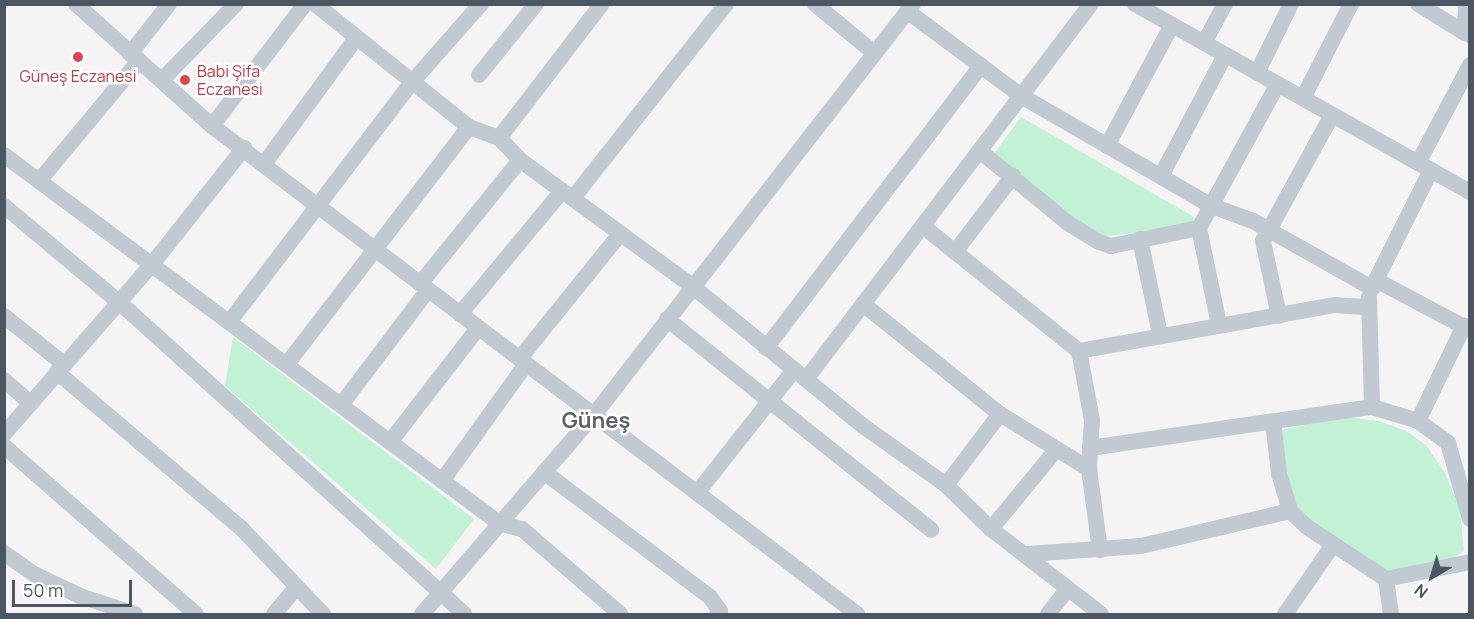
<!DOCTYPE html>
<meta charset="utf-8">
<style>
body{margin:0}
#map{position:relative;width:1474px;height:619px;overflow:hidden;background:#f5f3f3;font-family:Manrope,sans-serif}
div>[style]{position:absolute}
[style*='--x']{left:calc(var(--x)*1px);top:calc(var(--y)*1px);width:calc(var(--w)*1px);rotate:calc(var(--a)*1deg)}
.green>*{inset:0;background:#c3f1d5}
.minor>*{height:16px;margin:-8px;padding:0 8px;transform-origin:8px;border-radius:8px;background:#c1cad2}
.dots>*{width:16px;height:16px;translate:-50% -50%;box-sizing:border-box;border:3px solid #fff;border-radius:50%}
span{translate:-50% -50%;white-space:nowrap;text-align:center;line-height:1.15;-webkit-text-stroke:5px #fff;paint-order:stroke}
.health-label{font-size:16px;color:#be3a42}
.left{translate:0 -50%;text-align:left}
.district-label{font-size:22px;color:#5f6368;font-weight:700}
.frame{position:absolute;inset:0;border:6px solid #4a5661;pointer-events:none}
.north{position:absolute;left:1402px;top:547px;width:60px;height:60px;-webkit-text-stroke:4px #fff;paint-order:stroke;rotate:218deg;font-size:16px;font-weight:700;line-height:24px;text-align:center;color:#4a5661}
.north::after{content:'';display:block;margin:auto;width:21px;height:27px;background:#4a5661;clip-path:polygon(50% 0,100% 100%,50% 72%,0 100%)}
.scale{position:absolute;left:12px;top:580px;width:120px;height:27px;box-sizing:border-box;border:3px solid #4a5661;border-top:0;padding-left:8px;font-size:18px;line-height:21px;white-space:nowrap;color:#4a5661;-webkit-text-stroke:4px #fff;paint-order:stroke}
</style>
<div id="map">
<div class="green">
<i style="clip-path:polygon(1021px 117px,1194px 217px,1191px 226px,1099px 237px,993px 155px)"></i>
<i style="clip-path:polygon(233px 337px,474px 519px,436px 569px,225px 386px)"></i>
<i style="clip-path:polygon(1344px 417px,1379px 421px,1406px 431px,1426px 445px,1445px 473px,1460px 510px,1464px 551px,1439px 566px,1403px 575px,1376px 570px,1302px 516px,1289px 491px,1281px 430px)"></i>
</div>
<div class="minor">
<i style="--x:76;--y:4;--w:183;--a:41.9"></i>
<i style="--x:212;--y:126;--w:809;--a:37.11"></i>
<i style="--x:315;--y:4;--w:197;--a:38.6"></i>
<i style="--x:469;--y:127;--w:32;--a:20"></i>
<i style="--x:499;--y:138;--w:30;--a:46"></i>
<i style="--x:520;--y:160;--w:213;--a:36.2"></i>
<i style="--x:692;--y:286;--w:221;--a:39.3"></i>
<i style="--x:863;--y:426;--w:102;--a:35.4"></i>
<i style="--x:946;--y:485;--w:63;--a:44.4"></i>
<i style="--x:991;--y:529;--w:139;--a:37.7"></i>
<i style="--x:815;--y:4;--w:75;--a:39.6"></i>
<i style="--x:1135;--y:4;--w:384;--a:29.3"></i>
<i style="--x:1418;--y:4;--w:55;--a:31.7"></i>
<i style="--x:1466;--y:4;--w:29;--a:92"></i>
<i style="--x:1465;--y:33;--w:5;--a:22"></i>
<i style="--x:907;--y:11;--w:144;--a:36.6"></i>
<i style="--x:1023;--y:97;--w:218;--a:30"></i>
<i style="--x:1212;--y:206;--w:44;--a:20.1"></i>
<i style="--x:1253;--y:221;--w:137;--a:29.4"></i>
<i style="--x:1372;--y:288;--w:9;--a:-63"></i>
<i style="--x:1376;--y:280;--w:106;--a:28"></i>
<i style="--x:1204;--y:43;--w:44;--a:-61.7"></i>
<i style="--x:130;--y:54;--w:63;--a:-52"></i>
<i style="--x:1257;--y:73;--w:77;--a:-63.8"></i>
<i style="--x:479;--y:75;--w:91;--a:-51.2"></i>
<i style="--x:162;--y:80;--w:106;--a:-45.8"></i>
<i style="--x:1303;--y:98;--w:106;--a:-62.9"></i>
<i style="--x:212;--y:126;--w:153;--a:-52.7"></i>
<i style="--x:499;--y:138;--w:169;--a:-52.5"></i>
<i style="--x:1107;--y:146;--w:137;--a:-61.8"></i>
<i style="--x:981;--y:152;--w:112;--a:39.2"></i>
<i style="--x:1068;--y:223;--w:36;--a:32"></i>
<i style="--x:1099;--y:242;--w:13;--a:18"></i>
<i style="--x:1111;--y:246;--w:90;--a:-11.6"></i>
<i style="--x:1199;--y:228;--w:164;--a:-61.3"></i>
<i style="--x:4;--y:155;--w:617;--a:36.63"></i>
<i style="--x:499;--y:523;--w:24;--a:15"></i>
<i style="--x:522;--y:529;--w:130;--a:40.9"></i>
<i style="--x:1418;--y:163;--w:111;--a:-62"></i>
<i style="--x:264;--y:164;--w:157;--a:-53.8"></i>
<i style="--x:1161;--y:176;--w:137;--a:-62.1"></i>
<i style="--x:39;--y:181;--w:156;--a:-50.2"></i>
<i style="--x:573;--y:198;--w:247;--a:-51.7"></i>
<i style="--x:4;--y:206;--w:150;--a:39.9"></i>
<i style="--x:119;--y:302;--w:465;--a:42.1"></i>
<i style="--x:924;--y:227;--w:198;--a:38.7"></i>
<i style="--x:1079;--y:351;--w:70;--a:79.3"></i>
<i style="--x:1092;--y:420;--w:28;--a:94"></i>
<i style="--x:1199;--y:228;--w:99;--a:78.3"></i>
<i style="--x:1140;--y:239;--w:97;--a:78.1"></i>
<i style="--x:955;--y:252;--w:96;--a:-52.7"></i>
<i style="--x:1376;--y:280;--w:123;--a:-63.4"></i>
<i style="--x:420;--y:284;--w:159;--a:-51.1"></i>
<i style="--x:1369;--y:297;--w:110;--a:88.4"></i>
<i style="--x:863;--y:304;--w:176;--a:38.8"></i>
<i style="--x:1000;--y:414;--w:105;--a:31.7"></i>
<i style="--x:1089;--y:469;--w:21;--a:-87"></i>
<i style="--x:1090;--y:448;--w:285;--a:-8.3"></i>
<i style="--x:1372;--y:407;--w:48;--a:16.9"></i>
<i style="--x:1418;--y:421;--w:37;--a:36"></i>
<i style="--x:1448;--y:443;--w:79;--a:73.9"></i>
<i style="--x:460;--y:314;--w:160;--a:-50.3"></i>
<i style="--x:4;--y:316;--w:77;--a:38.7"></i>
<i style="--x:1279;--y:316;--w:77;--a:-102"></i>
<i style="--x:1263;--y:241;--w:144;--a:-61.3"></i>
<i style="--x:667;--y:319;--w:338;--a:38.6"></i>
<i style="--x:230;--y:321;--w:302;--a:-52.7"></i>
<i style="--x:413;--y:81;--w:103;--a:-48.6"></i>
<i style="--x:766;--y:348;--w:355;--a:-52.7"></i>
<i style="--x:1079;--y:351;--w:260;--a:-10.2"></i>
<i style="--x:1335;--y:305;--w:32;--a:4"></i>
<i style="--x:520;--y:358;--w:159;--a:-51.1"></i>
<i style="--x:287;--y:364;--w:299;--a:-52.5"></i>
<i style="--x:57;--y:372;--w:241;--a:40.3"></i>
<i style="--x:241;--y:528;--w:119;--a:46.4"></i>
<i style="--x:807;--y:378;--w:470;--a:-52.8"></i>
<i style="--x:4;--y:380;--w:35;--a:41"></i>
<i style="--x:341;--y:405;--w:144;--a:-52.9"></i>
<i style="--x:1273;--y:421;--w:53;--a:83.5"></i>
<i style="--x:1279;--y:474;--w:39;--a:73"></i>
<i style="--x:1418;--y:421;--w:106;--a:-64.2"></i>
<i style="--x:4;--y:434;--w:227;--a:-48.9"></i>
<i style="--x:153;--y:263;--w:147;--a:-51.6"></i>
<i style="--x:390;--y:442;--w:144;--a:-52.3"></i>
<i style="--x:4;--y:446;--w:255;--a:41.2"></i>
<i style="--x:1089;--y:469;--w:82;--a:82.3"></i>
<i style="--x:544;--y:472;--w:208;--a:37"></i>
<i style="--x:710;--y:597;--w:17;--a:54"></i>
<i style="--x:720;--y:611;--w:4;--a:135"></i>
<i style="--x:442;--y:481;--w:144;--a:-54.3"></i>
<i style="--x:946;--y:485;--w:89;--a:-52.7"></i>
<i style="--x:697;--y:493;--w:157;--a:-51.7"></i>
<i style="--x:991;--y:529;--w:101;--a:-50.6"></i>
<i style="--x:4;--y:553;--w:39;--a:35"></i>
<i style="--x:36;--y:575;--w:49;--a:25.5"></i>
<i style="--x:80;--y:596;--w:58;--a:18.1"></i>
<i style="--x:1027;--y:554;--w:114;--a:-4"></i>
<i style="--x:1141;--y:546;--w:153;--a:-13.2"></i>
<i style="--x:1290;--y:511;--w:23;--a:43"></i>
<i style="--x:1307;--y:527;--w:95;--a:33.4"></i>
<i style="--x:1386;--y:579;--w:35;--a:82"></i>
<i style="--x:1386;--y:579;--w:86;--a:-11.4"></i>
<i style="--x:274;--y:614;--w:35;--a:-50"></i>
<i style="--x:422;--y:614;--w:263;--a:-49.2"></i>
<i style="--x:594;--y:415;--w:520;--a:-52.18"></i>
<i style="--x:1048;--y:614;--w:31;--a:-52"></i>
<i style="--x:1285;--y:614;--w:84;--a:-55.2"></i>
</div>
<div class="dots">
<i style="left:78px;top:57px;background:#e0444e"></i>
<i style="left:185px;top:80px;background:#e0444e"></i>
</div>
<div class="health-label">
<span class="left" style="left:197px;top:80px">Babi Şifa<br>Eczanesi</span>
<span style="left:78px;top:76px">Güneş Eczanesi</span>
</div>
<div class="district-label">
<span style="left:596px;top:421px">Güneş</span>
</div>
<div class="frame"></div>
<div class="north">N</div>
<div class="scale">50 m</div>
</div>
